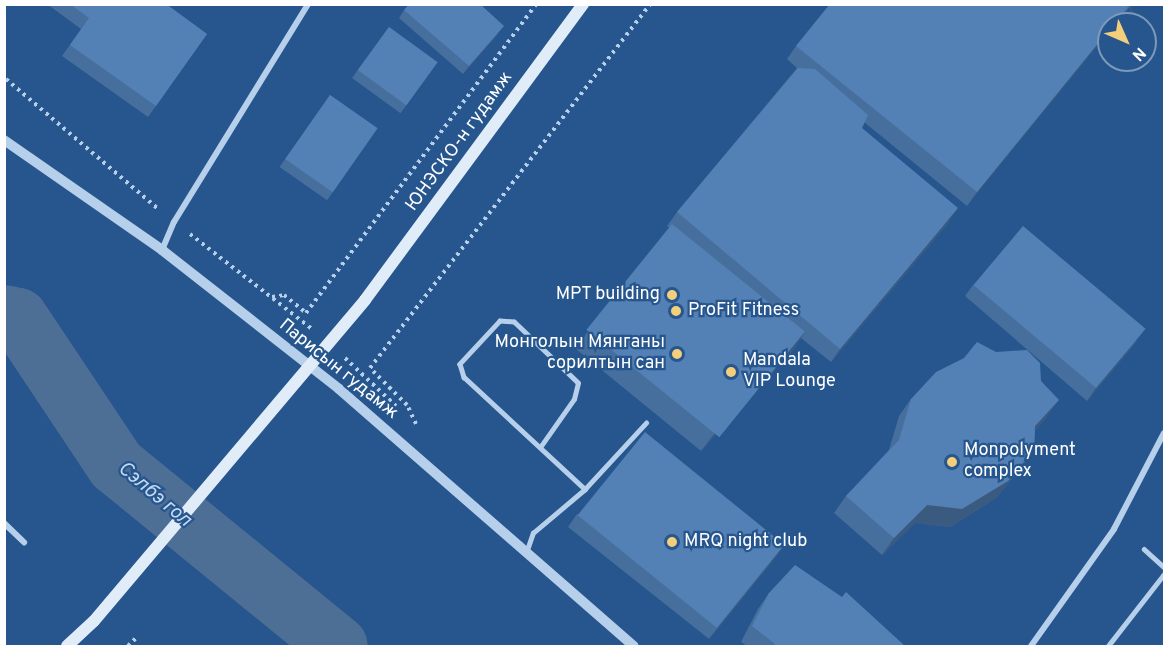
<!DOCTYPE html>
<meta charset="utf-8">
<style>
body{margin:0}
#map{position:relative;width:1169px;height:651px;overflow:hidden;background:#26568d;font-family:Overpass,sans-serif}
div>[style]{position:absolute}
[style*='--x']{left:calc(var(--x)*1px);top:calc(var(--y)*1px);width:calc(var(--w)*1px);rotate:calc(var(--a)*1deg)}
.river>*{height:60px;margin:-30px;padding:0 30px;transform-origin:30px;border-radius:30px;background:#4d6e95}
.path>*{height:4px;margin-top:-2px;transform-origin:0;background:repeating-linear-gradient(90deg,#b6cfeb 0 3px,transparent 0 7.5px)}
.service>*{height:4.5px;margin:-2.25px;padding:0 2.25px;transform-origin:2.25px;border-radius:2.25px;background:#b6cfeb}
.minor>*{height:6px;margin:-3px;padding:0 3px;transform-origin:3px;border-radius:3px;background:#b6cfeb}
.tertiary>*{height:10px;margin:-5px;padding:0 5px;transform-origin:5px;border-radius:5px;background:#b6cfeb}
.secondary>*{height:12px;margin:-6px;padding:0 6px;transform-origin:6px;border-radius:6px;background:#e1ecf9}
.secondary-bridge>*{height:12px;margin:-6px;padding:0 6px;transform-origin:6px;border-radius:6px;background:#e1ecf9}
.wall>*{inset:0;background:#476f9d;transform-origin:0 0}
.shaded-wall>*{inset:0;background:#3a5a7f;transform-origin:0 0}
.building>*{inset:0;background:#5381b6;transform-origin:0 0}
.dots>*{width:16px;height:16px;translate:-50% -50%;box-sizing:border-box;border:3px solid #26568d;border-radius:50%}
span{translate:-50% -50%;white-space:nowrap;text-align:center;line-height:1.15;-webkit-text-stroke:4.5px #26568d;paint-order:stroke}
.street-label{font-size:18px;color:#fff}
.poi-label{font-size:18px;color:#fff}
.right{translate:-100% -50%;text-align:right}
.left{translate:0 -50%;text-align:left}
.water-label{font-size:20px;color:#c2d9f2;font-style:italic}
.frame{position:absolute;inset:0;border:6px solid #fff;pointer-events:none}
.north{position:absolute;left:1097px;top:12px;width:60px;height:60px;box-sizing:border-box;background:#26568d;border:2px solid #7d9abb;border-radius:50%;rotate:135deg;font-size:16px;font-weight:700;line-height:24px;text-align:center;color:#fff}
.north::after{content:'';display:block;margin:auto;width:21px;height:27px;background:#f3ce7b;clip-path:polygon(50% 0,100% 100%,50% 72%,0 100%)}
</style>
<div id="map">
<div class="river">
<i style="--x:4;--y:315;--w:14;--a:12"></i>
<i style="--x:18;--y:318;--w:177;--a:56.3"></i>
<i style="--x:116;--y:465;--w:286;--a:39.2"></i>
</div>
<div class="path">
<i style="--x:6;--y:79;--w:200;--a:40.5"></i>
<i style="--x:190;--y:234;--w:155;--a:37.9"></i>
<i style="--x:272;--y:297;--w:12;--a:-9"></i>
<i style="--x:284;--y:295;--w:28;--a:39"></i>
<i style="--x:306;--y:313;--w:385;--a:-53.3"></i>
<i style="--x:345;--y:358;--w:70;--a:43.3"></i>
<i style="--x:416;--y:424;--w:21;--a:-115"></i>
<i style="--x:407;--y:405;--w:52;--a:-135"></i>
<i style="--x:370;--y:368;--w:459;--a:-52.4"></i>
<i style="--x:128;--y:646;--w:11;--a:-45"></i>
</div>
<div class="service">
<i style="--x:541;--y:446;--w:57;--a:-54.9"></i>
<i style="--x:574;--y:399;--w:16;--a:-76"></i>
<i style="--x:578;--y:383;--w:88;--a:-136.4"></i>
<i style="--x:514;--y:322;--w:14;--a:-176"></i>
<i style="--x:500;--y:321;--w:59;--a:132.9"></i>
<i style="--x:460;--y:364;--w:14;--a:73"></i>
<i style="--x:464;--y:377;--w:165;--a:42.8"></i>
<i style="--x:1144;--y:549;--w:27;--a:42"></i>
<i style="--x:527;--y:550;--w:18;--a:-71"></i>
<i style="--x:533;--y:533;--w:68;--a:-40.2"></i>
<i style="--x:585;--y:489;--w:90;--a:-47.3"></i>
<i style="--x:1108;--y:646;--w:91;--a:-52.1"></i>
</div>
<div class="minor">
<i style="--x:162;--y:250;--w:30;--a:-67"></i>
<i style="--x:174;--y:222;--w:256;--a:-58.4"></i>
<i style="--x:4;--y:523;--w:28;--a:44"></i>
<i style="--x:1031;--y:646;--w:143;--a:-54.6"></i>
<i style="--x:1114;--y:529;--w:108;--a:-62.5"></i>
</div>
<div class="tertiary">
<i style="--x:4;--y:140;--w:193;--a:34.8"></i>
<i style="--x:162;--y:250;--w:225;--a:38.1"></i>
<i style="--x:339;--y:389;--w:391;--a:41.1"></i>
</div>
<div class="secondary">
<i style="--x:365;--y:300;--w:368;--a:-53.6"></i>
<i style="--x:67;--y:646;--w:37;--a:-43"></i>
</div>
<div class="secondary-bridge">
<i style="--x:94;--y:621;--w:420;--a:-49.8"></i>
</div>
<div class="wall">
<i style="clip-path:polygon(47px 4px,166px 4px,207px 34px,148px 117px,62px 56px,81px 29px)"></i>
<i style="clip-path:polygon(830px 4px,1132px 4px,1116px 24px,1109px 24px,967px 206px,864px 122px,862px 128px,949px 222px,831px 362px,801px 338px,793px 350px,701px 451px,576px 349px,588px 331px,670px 228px,667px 226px,677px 212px,797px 68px,787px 59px,796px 46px)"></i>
<i style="clip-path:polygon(404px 10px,498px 34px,463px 74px,399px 18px)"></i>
<i style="left:389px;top:27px;width:60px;height:63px;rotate:36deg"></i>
<i style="left:330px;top:95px;width:58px;height:88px;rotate:35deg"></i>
<i style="clip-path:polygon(973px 285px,1137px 341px,1087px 401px,965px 296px)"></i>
<i style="clip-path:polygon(1041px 381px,1047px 417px,1035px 430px,1034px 450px,1022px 467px,996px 498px,950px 527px,915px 523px,882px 555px,834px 513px,846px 496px,889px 450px,899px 416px,911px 399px)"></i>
<i style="clip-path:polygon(577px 514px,785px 544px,776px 557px,709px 639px,568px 527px)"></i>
<i style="clip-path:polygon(769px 593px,905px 646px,747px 646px,741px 642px,758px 609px)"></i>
</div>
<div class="shaded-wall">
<i style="left:1130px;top:4px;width:2px;height:26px"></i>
<i style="clip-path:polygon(504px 26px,498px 34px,463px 74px,469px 66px)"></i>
<i style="clip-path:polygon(1109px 30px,1109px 32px,967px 206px,977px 192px)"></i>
<i style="clip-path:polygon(958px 208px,949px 222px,831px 362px,840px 349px)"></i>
<i style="clip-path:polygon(1145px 330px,1137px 341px,1087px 401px,1095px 389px)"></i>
<i style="clip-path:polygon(805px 332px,793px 350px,701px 451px,714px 434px)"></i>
<i style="clip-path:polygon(1059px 400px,1047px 417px,1023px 443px,1035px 426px)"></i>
<i style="clip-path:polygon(1034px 450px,1022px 467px,996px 498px,950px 527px,915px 523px,882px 555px,894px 538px,927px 505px)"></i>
<i style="clip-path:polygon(785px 544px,776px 557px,709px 639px,719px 626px)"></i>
</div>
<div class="building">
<i style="clip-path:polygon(70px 4px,166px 4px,207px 34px,156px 106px,70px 45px,89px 18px)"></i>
<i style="clip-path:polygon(409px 4px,480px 4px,504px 26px,469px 66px,404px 10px)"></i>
<i style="clip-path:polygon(830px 4px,1130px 4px,1114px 24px,1109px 24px,1109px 30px,977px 192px,796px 46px)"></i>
<i style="left:389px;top:27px;width:60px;height:53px;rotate:36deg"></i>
<i style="clip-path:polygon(798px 68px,815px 69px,868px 115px,862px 128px,958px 208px,840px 349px,677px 212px)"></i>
<i style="left:330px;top:95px;width:58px;height:78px;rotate:35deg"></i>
<i style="left:672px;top:224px;width:171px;height:136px;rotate:39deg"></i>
<i style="left:1023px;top:226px;width:160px;height:77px;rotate:40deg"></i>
<i style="clip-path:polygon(977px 342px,996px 352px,1027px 350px,1040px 363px,1041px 381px,1059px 400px,1035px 426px,1034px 450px,1008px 481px,962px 509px,927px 505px,894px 538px,846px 496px,899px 440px,911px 399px,936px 372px,964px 358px)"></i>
<i style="left:645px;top:432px;width:179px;height:107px;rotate:39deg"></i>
<i style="clip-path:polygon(795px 565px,842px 597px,846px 592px,905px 646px,773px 646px,775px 644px,752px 626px,769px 593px)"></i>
</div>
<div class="dots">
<i style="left:672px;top:295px;background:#f3ce7b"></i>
<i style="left:676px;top:311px;background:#f3ce7b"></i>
<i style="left:677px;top:354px;background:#f3ce7b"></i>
<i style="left:731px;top:372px;background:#f3ce7b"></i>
<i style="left:952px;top:462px;background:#f3ce7b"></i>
<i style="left:672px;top:542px;background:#f3ce7b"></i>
</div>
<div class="street-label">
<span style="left:460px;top:142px;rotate:-54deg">ЮНЭСКО-н гудамж</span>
<span style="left:338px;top:370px;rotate:39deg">Парисын гудамж</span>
</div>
<div class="poi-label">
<span class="right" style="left:660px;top:295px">MPT building</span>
<span class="left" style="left:688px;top:311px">ProFit Fitness</span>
<span class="right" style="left:665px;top:354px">Монголын Мянганы<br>сорилтын сан</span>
<span class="left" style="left:743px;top:372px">Mandala<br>VIP Lounge</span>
<span class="left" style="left:964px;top:462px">Monpolyment<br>complex</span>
<span class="left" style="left:684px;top:542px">MRQ night club</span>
</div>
<div class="water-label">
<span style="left:154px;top:495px;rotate:40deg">Сэлбэ гол</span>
</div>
<div class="frame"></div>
<div class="north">N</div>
</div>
